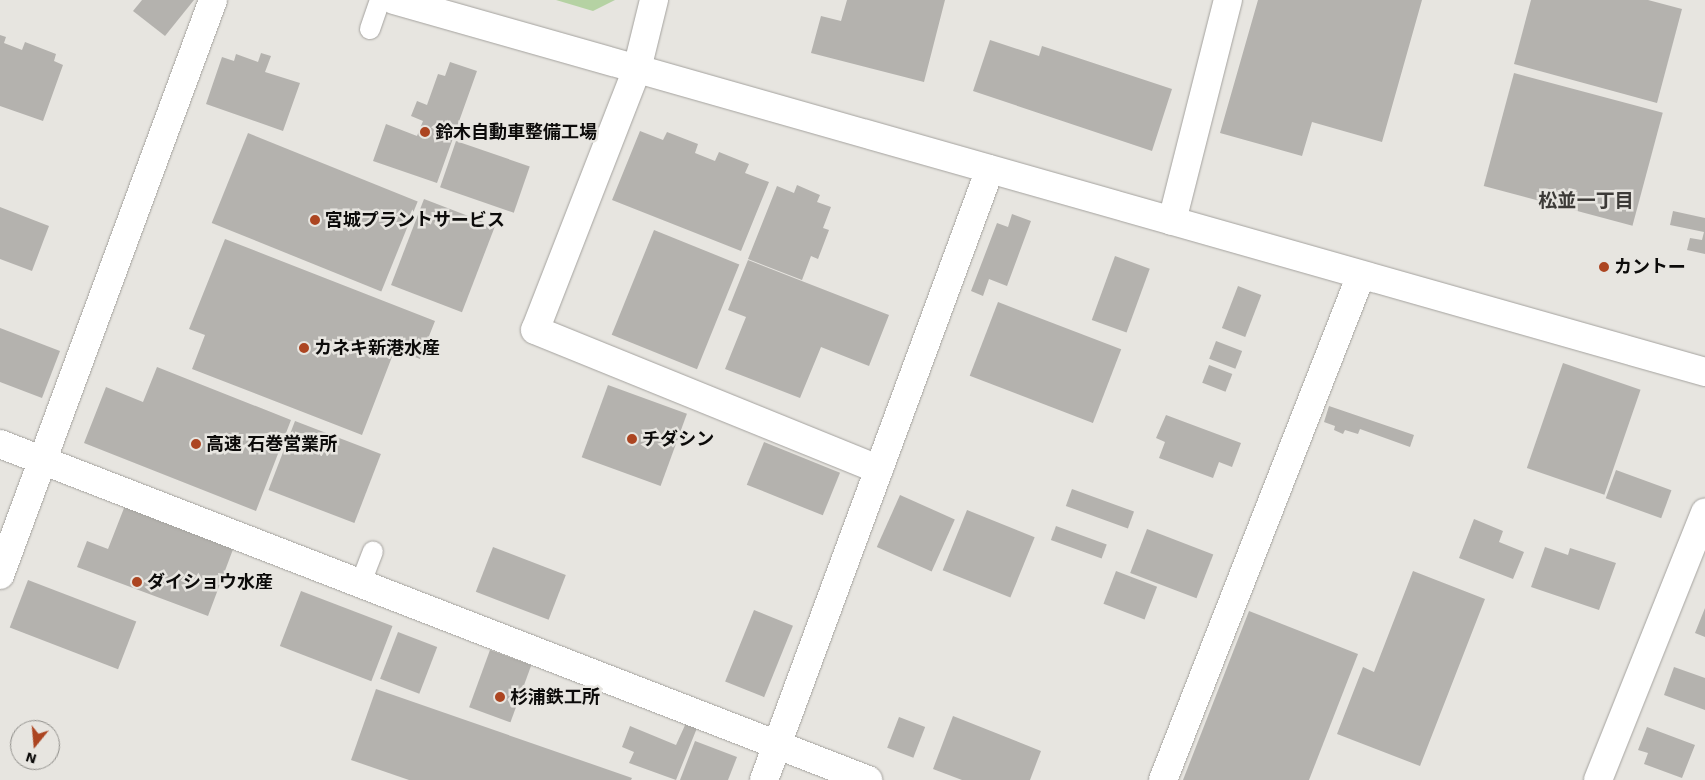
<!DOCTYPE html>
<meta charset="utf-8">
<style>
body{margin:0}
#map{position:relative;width:1705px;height:780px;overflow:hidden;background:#e7e5e0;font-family:"Work Sans","Noto Sans JP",sans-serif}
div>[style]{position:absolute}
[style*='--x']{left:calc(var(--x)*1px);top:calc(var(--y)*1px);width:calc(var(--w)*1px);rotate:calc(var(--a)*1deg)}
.green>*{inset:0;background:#b5d2a3}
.building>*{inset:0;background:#b4b2ae;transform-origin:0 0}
.roads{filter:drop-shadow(0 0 1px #a4a29e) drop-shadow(0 0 1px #a4a29e)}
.service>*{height:20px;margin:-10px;padding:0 10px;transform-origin:10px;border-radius:10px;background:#fff}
.minor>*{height:28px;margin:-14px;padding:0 14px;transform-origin:14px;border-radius:14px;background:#fff}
.dots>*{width:14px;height:14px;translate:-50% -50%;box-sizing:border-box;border:2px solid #e7e5e0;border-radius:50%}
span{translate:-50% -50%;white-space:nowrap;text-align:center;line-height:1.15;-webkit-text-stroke:5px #e7e5e0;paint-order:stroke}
.poi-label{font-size:18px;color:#0c0b0a;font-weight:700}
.left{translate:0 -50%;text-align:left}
.neighbourhood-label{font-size:19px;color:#3c3a37;font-weight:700}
.north{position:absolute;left:10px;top:720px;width:50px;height:50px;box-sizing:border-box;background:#e7e5e0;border:1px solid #8f8e8a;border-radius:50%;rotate:197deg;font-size:14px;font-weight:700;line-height:20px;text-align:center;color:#0c0b0a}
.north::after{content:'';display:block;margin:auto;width:18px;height:22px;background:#ac4521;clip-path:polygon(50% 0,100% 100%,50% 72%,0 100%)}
</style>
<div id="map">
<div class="green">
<i style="clip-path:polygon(556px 0,615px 0,593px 11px)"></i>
</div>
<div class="building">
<i style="clip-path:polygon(142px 0,194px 0,165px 36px,133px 11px)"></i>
<i style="clip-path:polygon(847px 0,945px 0,924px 82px,811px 53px,821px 16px,841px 21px)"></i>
<i style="clip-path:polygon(1258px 0,1422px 0,1382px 142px,1312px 122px,1302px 156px,1220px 133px)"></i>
<i style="clip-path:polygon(1531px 0,1648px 0,1682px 9px,1657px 103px,1514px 64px)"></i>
<i style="clip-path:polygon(0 35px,6px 37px,4px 43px,22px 50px,25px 42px,56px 54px,54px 61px,63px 65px,43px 121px,0 106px)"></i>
<i style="clip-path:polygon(990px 40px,1039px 56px,1042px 46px,1172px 89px,1152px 151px,973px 91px)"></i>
<i style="clip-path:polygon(261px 53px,271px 56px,265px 72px,300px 83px,283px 131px,206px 104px,222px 57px,234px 61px,236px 54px,258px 62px)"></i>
<i style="clip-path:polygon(450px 62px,477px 71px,437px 183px,373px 161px,386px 124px,417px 136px,423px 121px,411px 116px,417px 101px,427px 105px,438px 74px,445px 76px)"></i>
<i style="left:1514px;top:73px;width:154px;height:117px;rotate:15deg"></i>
<i style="clip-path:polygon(640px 131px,663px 140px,667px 132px,698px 144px,695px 153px,715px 161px,719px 152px,749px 164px,745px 173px,769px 182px,741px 251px,612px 200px)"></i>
<i style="left:248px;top:133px;width:183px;height:97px;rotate:22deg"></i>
<i style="left:456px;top:141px;width:78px;height:49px;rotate:19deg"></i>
<i style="clip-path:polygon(797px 185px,820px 195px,817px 202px,831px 207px,823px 228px,829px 230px,818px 259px,811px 256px,802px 280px,748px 259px,777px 186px,794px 193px)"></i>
<i style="left:424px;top:199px;width:76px;height:92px;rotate:21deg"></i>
<i style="clip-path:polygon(0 207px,49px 226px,32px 271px,0 259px)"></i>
<i style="clip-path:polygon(1673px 211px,1705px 218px,1705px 254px,1687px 250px,1690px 238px,1702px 240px,1704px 232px,1670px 225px)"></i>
<i style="clip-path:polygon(1012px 214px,1031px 221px,1007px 286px,989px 279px,983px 296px,971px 291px,997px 223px,1008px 227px)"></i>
<i style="left:654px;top:230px;width:92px;height:113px;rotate:22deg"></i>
<i style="clip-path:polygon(225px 239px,435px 321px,420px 359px,395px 349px,362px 435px,192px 369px,205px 335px,189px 329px)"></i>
<i style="left:1115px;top:256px;width:37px;height:68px;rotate:20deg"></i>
<i style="clip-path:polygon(748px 260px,889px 315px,869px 366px,821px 347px,800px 398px,725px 369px,746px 317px,728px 310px)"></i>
<i style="left:1238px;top:286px;width:25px;height:45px;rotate:21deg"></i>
<i style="left:998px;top:302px;width:132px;height:79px;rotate:21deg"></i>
<i style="clip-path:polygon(0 328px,60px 351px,42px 398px,0 382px)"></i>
<i style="left:1216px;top:341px;width:28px;height:19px;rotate:21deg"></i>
<i style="left:1563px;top:363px;width:82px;height:111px;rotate:19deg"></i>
<i style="left:1209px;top:365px;width:25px;height:19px;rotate:21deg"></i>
<i style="clip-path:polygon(157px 367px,291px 420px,256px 511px,84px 443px,106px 387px,143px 402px)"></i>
<i style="left:608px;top:385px;width:84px;height:77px;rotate:20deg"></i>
<i style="clip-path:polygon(1329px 406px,1414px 435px,1410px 447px,1360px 429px,1358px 434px,1345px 430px,1343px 434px,1334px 430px,1335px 426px,1324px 422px)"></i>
<i style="clip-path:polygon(1166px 415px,1241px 443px,1232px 467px,1219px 462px,1213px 478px,1159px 458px,1165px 442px,1156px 438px)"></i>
<i style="left:295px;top:421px;width:92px;height:74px;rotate:21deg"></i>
<i style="left:764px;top:442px;width:82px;height:46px;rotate:22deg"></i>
<i style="left:1616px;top:470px;width:59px;height:30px;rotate:20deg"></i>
<i style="left:1072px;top:489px;width:66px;height:18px;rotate:20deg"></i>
<i style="left:900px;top:495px;width:60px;height:57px;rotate:24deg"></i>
<i style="clip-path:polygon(126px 503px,235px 544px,208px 616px,77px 567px,87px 541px,108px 549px)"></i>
<i style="left:967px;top:510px;width:73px;height:65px;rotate:22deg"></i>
<i style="clip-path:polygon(1474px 519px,1503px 531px,1499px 542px,1524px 552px,1513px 579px,1459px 558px)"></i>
<i style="left:1056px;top:526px;width:54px;height:15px;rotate:20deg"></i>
<i style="left:1147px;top:529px;width:71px;height:47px;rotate:21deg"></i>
<i style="left:493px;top:547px;width:78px;height:48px;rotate:21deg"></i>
<i style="clip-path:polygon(1545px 547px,1568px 555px,1570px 548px,1616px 563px,1599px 610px,1531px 587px)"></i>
<i style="left:1116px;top:571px;width:44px;height:35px;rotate:21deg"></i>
<i style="clip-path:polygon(1413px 571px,1485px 599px,1420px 766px,1337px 734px,1363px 667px,1374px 672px)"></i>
<i style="left:28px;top:580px;width:116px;height:51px;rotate:21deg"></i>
<i style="left:301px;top:591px;width:98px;height:59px;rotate:21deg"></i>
<i style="clip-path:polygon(1705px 608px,1705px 637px,1695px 633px)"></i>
<i style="left:754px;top:610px;width:42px;height:77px;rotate:22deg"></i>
<i style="clip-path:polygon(1249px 611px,1358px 654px,1309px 780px,1183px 780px)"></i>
<i style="left:398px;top:632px;width:42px;height:50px;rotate:21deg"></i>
<i style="left:490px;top:650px;width:44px;height:61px;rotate:20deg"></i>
<i style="clip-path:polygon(1674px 667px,1705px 678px,1705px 710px,1664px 695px)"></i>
<i style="clip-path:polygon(376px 689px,632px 778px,631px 780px,409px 780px,351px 760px)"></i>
<i style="clip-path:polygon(953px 716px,1041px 751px,1030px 780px,962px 780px,933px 769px)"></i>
<i style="left:899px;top:717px;width:28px;height:33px;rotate:21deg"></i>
<i style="clip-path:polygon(686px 723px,697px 728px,676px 780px,629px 763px,634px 752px,622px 747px,630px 726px,676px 745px)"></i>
<i style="clip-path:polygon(1647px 727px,1695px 745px,1682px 778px,1644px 764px,1648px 753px,1638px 750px)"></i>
<i style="clip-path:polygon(695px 741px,737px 757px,728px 780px,680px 780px)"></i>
</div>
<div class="roads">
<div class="service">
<i style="--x:370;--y:29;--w:31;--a:-71"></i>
<i style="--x:360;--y:585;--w:36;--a:-69"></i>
</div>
<div class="minor">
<i style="--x:394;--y:0;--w:1363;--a:15.84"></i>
<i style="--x:654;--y:0;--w:71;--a:103.8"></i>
<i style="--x:637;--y:69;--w:280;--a:111.3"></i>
<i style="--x:535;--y:330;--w:371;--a:22.1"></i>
<i style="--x:1172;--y:221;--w:228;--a:-75.8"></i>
<i style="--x:0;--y:444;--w:931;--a:21.16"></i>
<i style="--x:0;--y:575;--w:613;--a:-69.67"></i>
<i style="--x:764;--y:780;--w:651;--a:-69.7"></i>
<i style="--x:1163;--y:780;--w:542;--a:-68.59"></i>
<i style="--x:1598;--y:780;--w:288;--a:-68.2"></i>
</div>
</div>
<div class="dots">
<i style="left:425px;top:132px;background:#ac4521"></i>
<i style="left:315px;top:220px;background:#ac4521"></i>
<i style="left:1604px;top:267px;background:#ac4521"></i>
<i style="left:304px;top:348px;background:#ac4521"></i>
<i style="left:632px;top:439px;background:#ac4521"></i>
<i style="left:196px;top:444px;background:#ac4521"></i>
<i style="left:137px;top:582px;background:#ac4521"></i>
<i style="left:500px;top:697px;background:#ac4521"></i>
</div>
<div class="poi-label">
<span class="left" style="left:435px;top:132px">鈴木自動車整備工場</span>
<span class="left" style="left:325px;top:220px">宮城プラントサービス</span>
<span class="left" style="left:1614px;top:267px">カントー</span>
<span class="left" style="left:314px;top:348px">カネキ新港水産</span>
<span class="left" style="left:642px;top:439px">チダシン</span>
<span class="left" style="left:206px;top:444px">高速 石巻営業所</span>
<span class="left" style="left:147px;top:582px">ダイショウ水産</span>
<span class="left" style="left:510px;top:697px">杉浦鉄工所</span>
</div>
<div class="neighbourhood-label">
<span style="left:1586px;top:201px">松並一丁目</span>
</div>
<div class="north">N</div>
</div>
